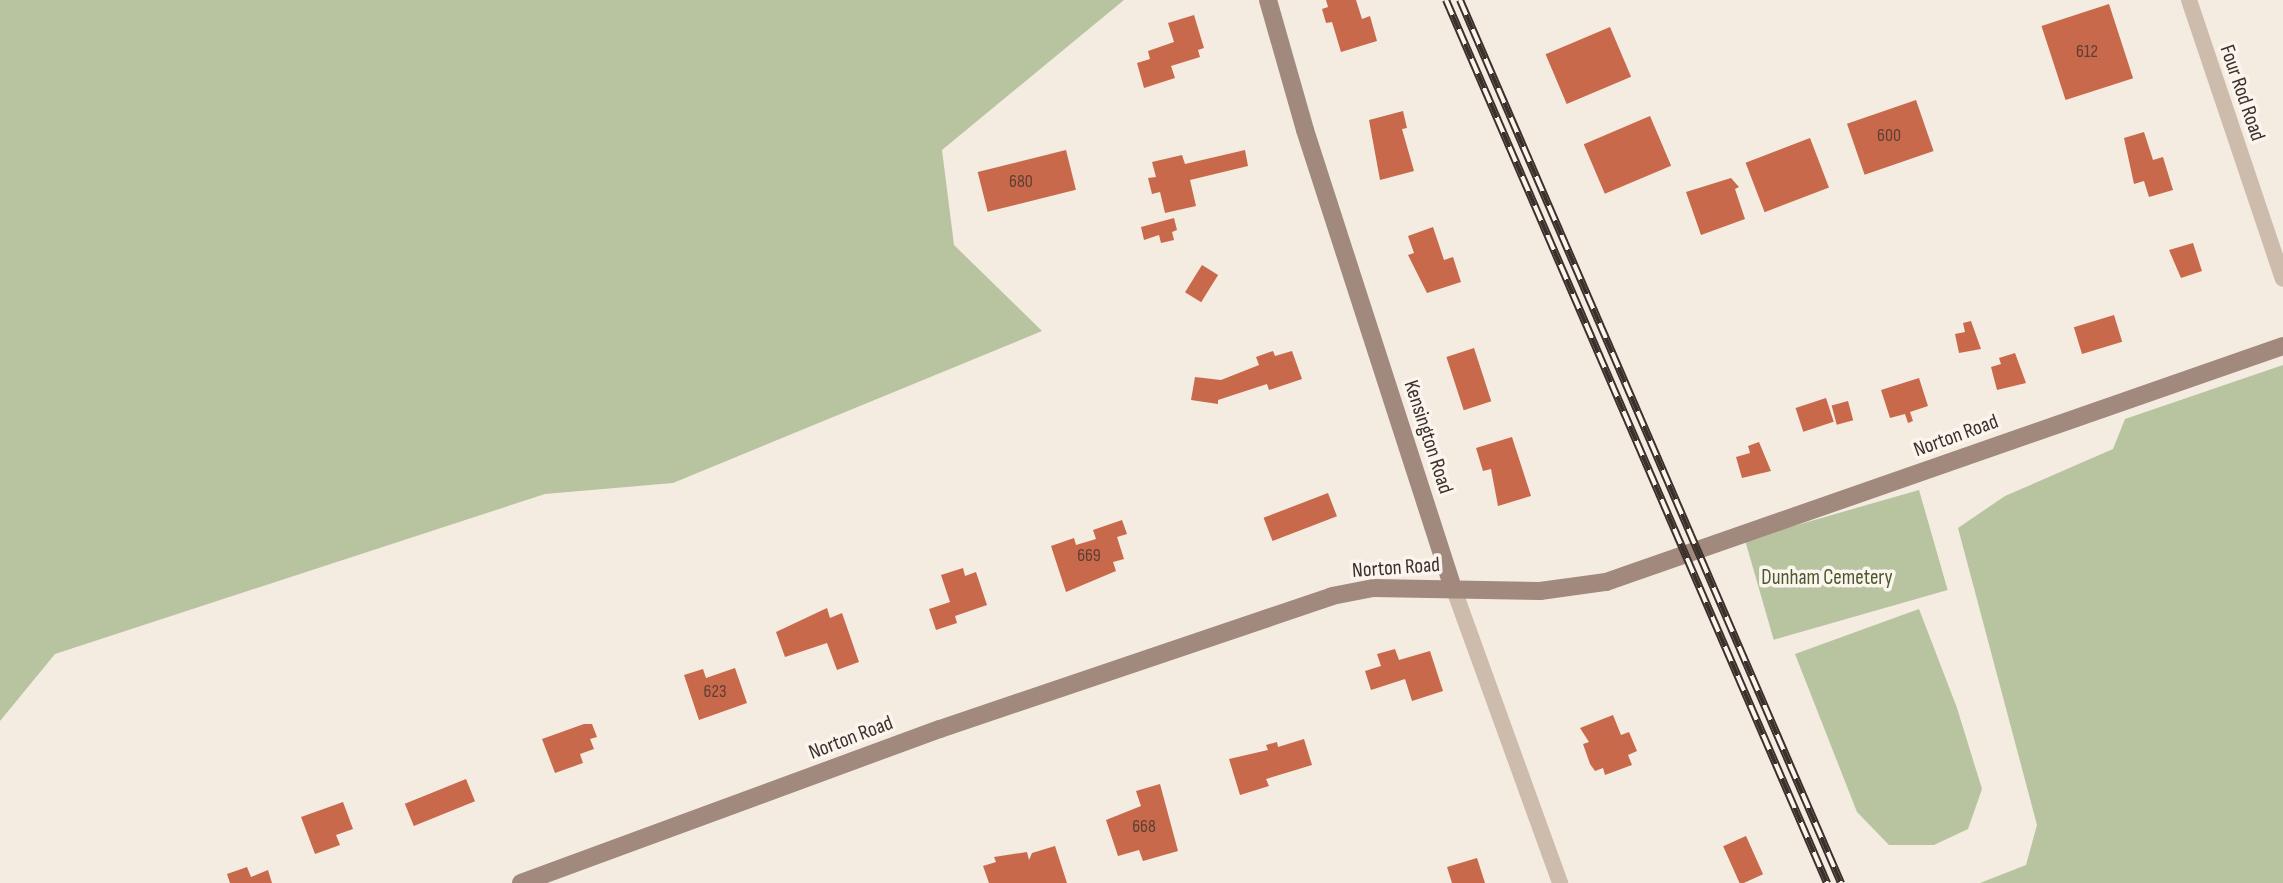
<!DOCTYPE html>
<style>
body{margin:0}
#map{position:relative;width:2283px;height:883px;overflow:hidden;background:#f4ebe1;font-family:"Sofia Sans Condensed",sans-serif}
div>[style]{position:absolute}
[style*='--x']{left:calc(var(--x)*1px);top:calc(var(--y)*1px);width:calc(var(--w)*1px);rotate:calc(var(--a)*1deg)}
.green>*{inset:0;background:#b8c4a0;transform-origin:0 0}
.building>*{inset:0;background:#c8694b;transform-origin:0 0}
.street>*{height:16px;margin:-8px;padding:0 8px;transform-origin:8px;border-radius:8px;background:#cdbbac}
.secondary>*{height:18px;margin:-9px;padding:0 9px;transform-origin:9px;border-radius:9px;background:#a18a7d}
.rail>*{height:8px;margin-top:-4px;transform-origin:0;background:repeating-linear-gradient(90deg,#fbf5ee 0 16px,#3b302b 0 32px);box-sizing:border-box;border-block:2px solid #3b302b}
span{translate:-50% -50%;white-space:nowrap;text-align:center;line-height:1.15;-webkit-text-stroke:7px #fbf5ee;paint-order:stroke}
.number-label{font-size:18px;color:#5e3e33}
.number-label span{-webkit-text-stroke-width:0}
.street-label{font-size:21px;color:#3b302b}
.park-label{font-size:21px;color:#4a5a2e}
</style>
<div id="map">
<div class="green">
<i style="clip-path:polygon(0 0,1124px 0,942px 150px,954px 245px,1042px 331px,673px 483px,545px 494px,55px 654px,0 721px)"></i>
<i style="clip-path:polygon(2283px 365px,2283px 883px,1980px 883px,2026px 865px,2037px 825px,1958px 528px,2005px 496px,2113px 449px,2125px 419px)"></i>
<i style="left:1919px;top:490px;width:104px;height:181px;rotate:74deg"></i>
<i style="clip-path:polygon(1919px 609px,1957px 708px,1982px 789px,1968px 829px,1934px 845px,1889px 845px,1857px 812px,1795px 654px)"></i>
</div>
<div class="building">
<i style="clip-path:polygon(1326px 0,1356px 0,1362px 19px,1370px 16px,1377px 41px,1341px 52px,1332px 22px,1326px 23px,1322px 9px,1328px 7px)"></i>
<i style="left:2109px;top:4px;width:78px;height:71px;rotate:72deg"></i>
<i style="clip-path:polygon(1194px 15px,1204px 48px,1198px 50px,1200px 57px,1171px 66px,1175px 78px,1144px 88px,1137px 63px,1150px 59px,1148px 51px,1174px 42px,1168px 23px)"></i>
<i style="left:1610px;top:27px;width:54px;height:70px;rotate:67deg"></i>
<i style="left:1916px;top:100px;width:54px;height:73px;rotate:71deg"></i>
<i style="clip-path:polygon(1403px 111px,1407px 128px,1402px 129px,1414px 171px,1380px 180px,1369px 120px)"></i>
<i style="left:1650px;top:116px;width:54px;height:72px;rotate:67deg"></i>
<i style="clip-path:polygon(2144px 132px,2153px 160px,2163px 157px,2173px 190px,2149px 197px,2144px 181px,2134px 184px,2124px 138px)"></i>
<i style="left:1810px;top:138px;width:53px;height:69px;rotate:69deg"></i>
<i style="left:1066px;top:150px;width:41px;height:91px;rotate:76deg"></i>
<i style="clip-path:polygon(1245px 150px,1248px 166px,1190px 180px,1196px 206px,1165px 213px,1160px 192px,1152px 194px,1148px 178px,1156px 177px,1152px 162px,1182px 155px,1185px 164px)"></i>
<i style="clip-path:polygon(1731px 178px,1739px 187px,1735px 189px,1745px 219px,1701px 235px,1686px 192px)"></i>
<i style="clip-path:polygon(1174px 218px,1177px 230px,1172px 232px,1174px 240px,1161px 243px,1159px 235px,1144px 240px,1141px 227px)"></i>
<i style="clip-path:polygon(1433px 227px,1444px 260px,1453px 257px,1461px 282px,1427px 293px,1408px 255px,1414px 253px,1408px 236px)"></i>
<i style="clip-path:polygon(2193px 243px,2202px 271px,2181px 278px,2169px 250px)"></i>
<i style="left:1202px;top:265px;width:19px;height:32px;rotate:32deg"></i>
<i style="left:2114px;top:315px;width:28px;height:42px;rotate:73deg"></i>
<i style="clip-path:polygon(1971px 321px,1981px 349px,1959px 353px,1955px 334px,1965px 332px,1963px 323px)"></i>
<i style="left:1474px;top:348px;width:56px;height:29px;rotate:72deg"></i>
<i style="clip-path:polygon(1273px 351px,1275px 356px,1292px 351px,1302px 379px,1269px 390px,1267px 384px,1218px 400px,1218px 404px,1191px 400px,1195px 377px,1221px 380px,1259px 365px,1256px 357px)"></i>
<i style="clip-path:polygon(2015px 353px,2026px 383px,1997px 390px,1991px 367px,2001px 364px,1999px 358px)"></i>
<i style="clip-path:polygon(1919px 378px,1928px 406px,1910px 412px,1913px 421px,1908px 423px,1905px 414px,1890px 418px,1881px 390px)"></i>
<i style="left:1826px;top:398px;width:25px;height:32px;rotate:72deg"></i>
<i style="left:1848px;top:401px;width:20px;height:17px;rotate:75deg"></i>
<i style="clip-path:polygon(1512px 437px,1531px 496px,1498px 506px,1491px 469px,1483px 471px,1476px 448px)"></i>
<i style="clip-path:polygon(1759px 442px,1771px 471px,1742px 478px,1736px 457px,1750px 453px,1748px 446px)"></i>
<i style="left:1328px;top:493px;width:25px;height:69px;rotate:69deg"></i>
<i style="clip-path:polygon(1122px 520px,1127px 534px,1117px 537px,1124px 559px,1113px 562px,1116px 571px,1066px 592px,1051px 546px,1074px 538px,1076px 545px,1096px 539px,1093px 530px)"></i>
<i style="clip-path:polygon(963px 568px,965px 576px,976px 572px,987px 605px,955px 616px,957px 623px,936px 630px,929px 609px,950px 602px,941px 575px)"></i>
<i style="clip-path:polygon(827px 608px,830px 618px,842px 613px,859px 662px,837px 670px,827px 643px,785px 657px,776px 632px)"></i>
<i style="clip-path:polygon(1395px 649px,1399px 660px,1430px 651px,1443px 691px,1412px 701px,1405px 679px,1371px 690px,1365px 671px,1381px 666px,1377px 654px)"></i>
<i style="clip-path:polygon(735px 668px,747px 703px,699px 720px,684px 675px,703px 669px,706px 678px)"></i>
<i style="clip-path:polygon(1613px 715px,1621px 735px,1629px 732px,1637px 751px,1628px 755px,1632px 765px,1605px 775px,1603px 768px,1595px 771px,1590px 764px,1583px 744px,1589px 742px,1580px 728px)"></i>
<i style="clip-path:polygon(584px 724px,592px 724px,597px 737px,590px 739px,594px 749px,580px 754px,583px 763px,555px 773px,542px 739px)"></i>
<i style="clip-path:polygon(1304px 739px,1312px 765px,1266px 779px,1269px 786px,1240px 795px,1229px 759px,1268px 750px,1266px 745px,1277px 742px,1278px 747px)"></i>
<i style="left:466px;top:779px;width:24px;height:66px;rotate:68deg"></i>
<i style="clip-path:polygon(1160px 784px,1178px 851px,1143px 861px,1139px 850px,1118px 856px,1106px 820px,1141px 806px,1136px 791px)"></i>
<i style="clip-path:polygon(343px 802px,353px 829px,336px 835px,340px 845px,315px 854px,301px 817px)"></i>
<i style="left:1746px;top:836px;width:42px;height:25px;rotate:66deg"></i>
<i style="clip-path:polygon(1055px 846px,1067px 883px,989px 883px,983px 866px,996px 862px,994px 857px,1027px 852px,1029px 860px,1032px 853px)"></i>
<i style="clip-path:polygon(1477px 858px,1485px 883px,1452px 883px,1447px 867px)"></i>
<i style="clip-path:polygon(247px 867px,251px 877px,268px 870px,272px 883px,230px 883px,227px 874px)"></i>
</div>
<div class="street">
<i style="--x:2189;--y:0;--w:294;--a:71.4"></i>
<i style="--x:1453;--y:587;--w:315;--a:70.1"></i>
</div>
<div class="secondary">
<i style="--x:1268;--y:0;--w:135;--a:74.1"></i>
<i style="--x:1305;--y:130;--w:480;--a:72.1"></i>
<i style="--x:521;--y:883;--w:446;--a:-20.2"></i>
<i style="--x:940;--y:729;--w:414;--a:-18.7"></i>
<i style="--x:1332;--y:596;--w:42;--a:-11"></i>
<i style="--x:1373;--y:588;--w:167;--a:1"></i>
<i style="--x:1540;--y:591;--w:67;--a:-7.8"></i>
<i style="--x:1606;--y:582;--w:717;--a:-19.22"></i>
</div>
<div class="rail">
<i style="--x:1446;--y:0;--w:962;--a:66.66"></i>
<i style="--x:1460;--y:0;--w:962;--a:66.66"></i>
</div>
<div class="number-label">
<span style="left:2087px;top:52px">612</span>
<span style="left:1889px;top:136px">600</span>
<span style="left:1021px;top:182px">680</span>
<span style="left:1089px;top:556px">669</span>
<span style="left:715px;top:692px">623</span>
<span style="left:1144px;top:827px">668</span>
</div>
<div class="street-label">
<span style="left:2242px;top:93px;rotate:71deg">Four Rod Road</span>
<span style="left:1956px;top:436px;rotate:-20deg">Norton Road</span>
<span style="left:1428px;top:437px;rotate:72deg">Kensington Road</span>
<span style="left:1396px;top:568px;rotate:-4deg">Norton Road</span>
<span style="left:851px;top:738px;rotate:-21deg">Norton Road</span>
</div>
<div class="park-label">
<span style="left:1827px;top:578px">Dunham Cemetery</span>
</div>
</div>
